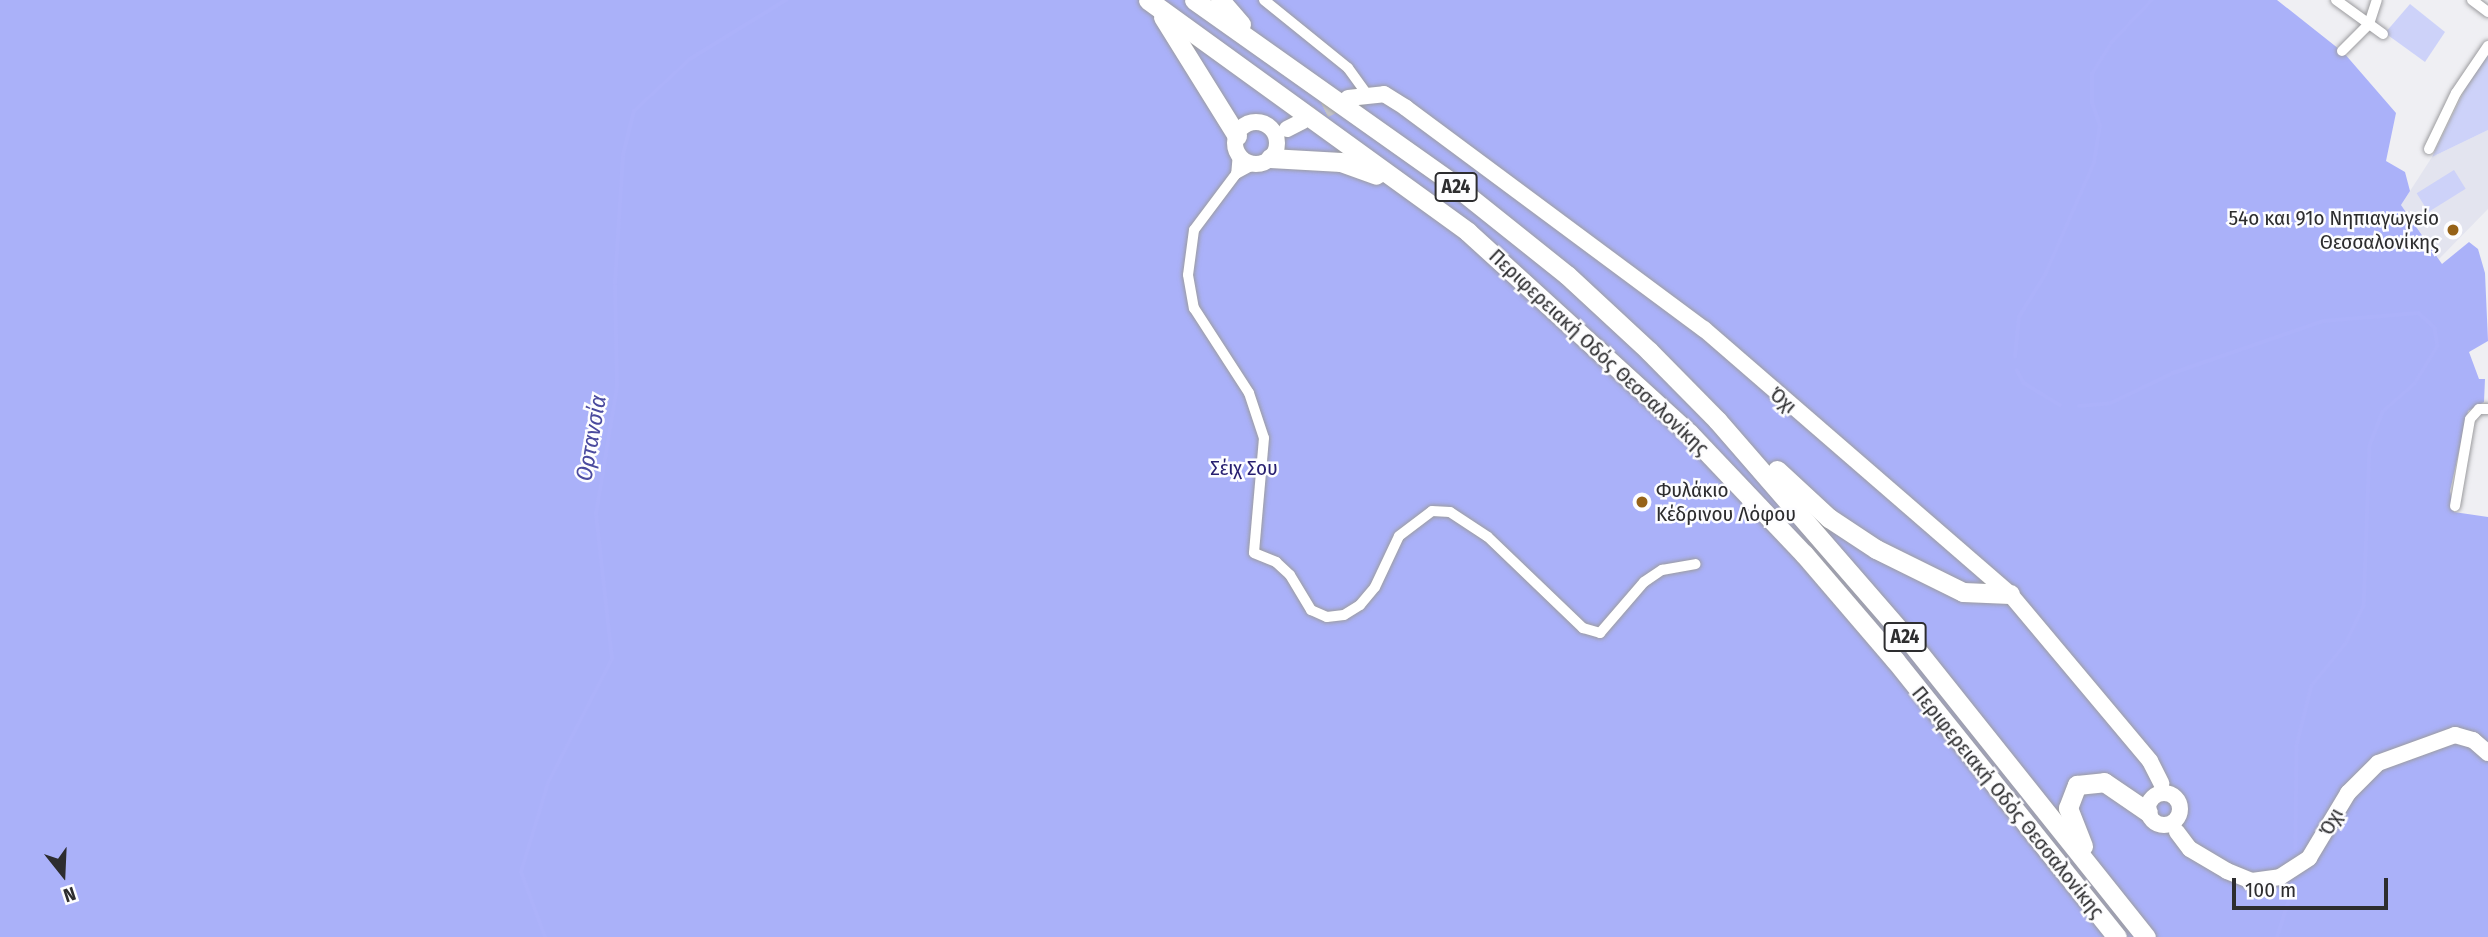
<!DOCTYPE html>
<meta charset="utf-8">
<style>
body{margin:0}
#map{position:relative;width:2488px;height:937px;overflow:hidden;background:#efeff3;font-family:"Fira Sans Condensed",sans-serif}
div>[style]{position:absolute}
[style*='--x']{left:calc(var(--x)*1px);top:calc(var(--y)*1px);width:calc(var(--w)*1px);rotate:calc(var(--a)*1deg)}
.built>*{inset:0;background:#e3e4ef}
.green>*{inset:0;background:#cdd2f9;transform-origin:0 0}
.forest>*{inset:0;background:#aab1f9}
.stream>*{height:3.5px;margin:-1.75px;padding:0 1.75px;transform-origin:1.75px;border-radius:1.75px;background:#acb2fa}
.secondary-tunnel>*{height:16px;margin-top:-8px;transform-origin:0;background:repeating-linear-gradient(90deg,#c8c8cc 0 16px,transparent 0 24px)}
.roads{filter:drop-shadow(0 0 2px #9c9c9f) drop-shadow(0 0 2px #9c9c9f)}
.street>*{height:10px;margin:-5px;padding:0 5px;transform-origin:5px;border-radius:5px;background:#fff}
.secondary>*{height:16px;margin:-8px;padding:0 8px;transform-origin:8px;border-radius:8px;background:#fff}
.secondary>.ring{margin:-8px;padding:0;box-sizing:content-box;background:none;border:16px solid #fff;border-radius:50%}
.highway>*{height:19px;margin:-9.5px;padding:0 9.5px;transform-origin:9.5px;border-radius:9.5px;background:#fff}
.dots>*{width:19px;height:19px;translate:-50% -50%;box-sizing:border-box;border:4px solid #fdfdff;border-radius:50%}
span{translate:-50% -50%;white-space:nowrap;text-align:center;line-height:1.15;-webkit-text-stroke:5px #fdfdff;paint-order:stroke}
.shield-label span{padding:2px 5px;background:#fdfdff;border:2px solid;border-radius:5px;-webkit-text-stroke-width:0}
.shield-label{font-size:19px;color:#2d2d2f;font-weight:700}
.poi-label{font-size:21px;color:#2d2d2f}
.right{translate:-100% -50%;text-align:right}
.left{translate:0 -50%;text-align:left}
.street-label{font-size:21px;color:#2d2d2f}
.park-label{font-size:21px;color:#271f70}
.water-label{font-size:23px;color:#4a4a9e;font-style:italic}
.north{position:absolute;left:28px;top:839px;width:70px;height:70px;-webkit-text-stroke:5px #fdfdff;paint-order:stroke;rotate:162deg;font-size:19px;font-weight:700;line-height:28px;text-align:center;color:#2d2d2f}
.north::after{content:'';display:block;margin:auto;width:24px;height:32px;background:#2d2d2f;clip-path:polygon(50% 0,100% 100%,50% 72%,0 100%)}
.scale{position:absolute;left:2232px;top:878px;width:156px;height:32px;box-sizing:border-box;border:4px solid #2d2d2f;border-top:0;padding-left:9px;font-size:21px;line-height:24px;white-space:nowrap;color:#2d2d2f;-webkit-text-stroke:5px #fdfdff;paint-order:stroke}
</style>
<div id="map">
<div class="built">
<i style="clip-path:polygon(2488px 130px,2488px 209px,2439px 259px,2401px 205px,2432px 157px)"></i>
</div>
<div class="green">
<i style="clip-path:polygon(2410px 4px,2445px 32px,2425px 62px,2385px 33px)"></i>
<i style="clip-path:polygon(2488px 55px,2488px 130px,2432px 157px,2470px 79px)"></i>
<i style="left:2454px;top:170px;width:22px;height:44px;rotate:58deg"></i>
</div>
<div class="forest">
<i style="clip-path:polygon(0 0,2277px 0,2344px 53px,2396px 113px,2386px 161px,2405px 172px,2410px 191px,2401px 205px,2442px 264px,2469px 242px,2478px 249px,2485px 273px,2488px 341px,2469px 352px,2479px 379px,2485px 379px,2484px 402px,2468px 411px,2450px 491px,2454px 512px,2488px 517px,2488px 937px,0 937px)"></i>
</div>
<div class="stream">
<i style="--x:2015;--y:357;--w:40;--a:-84.3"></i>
<i style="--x:2019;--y:317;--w:49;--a:-58.2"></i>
<i style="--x:2045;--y:275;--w:122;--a:-66.4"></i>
<i style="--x:2094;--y:163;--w:37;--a:-81"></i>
<i style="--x:2100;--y:126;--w:24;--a:-109"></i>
<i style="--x:2092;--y:103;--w:29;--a:-90"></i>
<i style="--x:2092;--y:74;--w:36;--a:-58"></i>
<i style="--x:2111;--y:43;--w:59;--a:-46.4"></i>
<i style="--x:2017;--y:370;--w:15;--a:62"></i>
<i style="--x:2024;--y:383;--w:42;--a:31.4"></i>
<i style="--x:2079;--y:406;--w:32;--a:-5"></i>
<i style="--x:2111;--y:403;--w:69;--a:-25.8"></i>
<i style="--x:2173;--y:373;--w:159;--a:-19.1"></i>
<i style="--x:2323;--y:321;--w:96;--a:-4.8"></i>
<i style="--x:2419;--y:313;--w:22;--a:43"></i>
<i style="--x:2435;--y:328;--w:18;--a:81"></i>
<i style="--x:2438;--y:346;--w:44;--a:121.2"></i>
<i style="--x:2415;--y:384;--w:43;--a:138.8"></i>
<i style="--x:2383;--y:412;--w:36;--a:111"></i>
<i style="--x:2370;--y:446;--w:160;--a:92.1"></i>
<i style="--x:2364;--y:606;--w:42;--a:115.3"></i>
<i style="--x:2346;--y:644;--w:54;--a:129"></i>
<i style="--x:2312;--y:686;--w:62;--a:104"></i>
<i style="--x:2297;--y:746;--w:103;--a:90.6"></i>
<i style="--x:545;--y:937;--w:69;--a:-110.3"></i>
<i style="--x:521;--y:872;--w:93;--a:-73.1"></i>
<i style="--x:548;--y:783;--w:140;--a:-62.7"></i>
<i style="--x:612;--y:659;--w:146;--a:-96.3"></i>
<i style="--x:596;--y:514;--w:129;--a:-80.6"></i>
<i style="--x:617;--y:387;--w:104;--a:-91.1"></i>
<i style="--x:615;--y:283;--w:128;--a:-86.4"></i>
<i style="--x:623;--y:155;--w:45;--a:-76"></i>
<i style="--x:634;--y:111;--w:76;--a:-42.9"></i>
<i style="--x:690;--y:59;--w:113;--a:-31.6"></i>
<i style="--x:2277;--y:937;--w:45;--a:-72"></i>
</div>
<div class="secondary-tunnel">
<i style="--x:1303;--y:121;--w:48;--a:-27.1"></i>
</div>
<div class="roads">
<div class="street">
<i style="--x:1264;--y:0;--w:108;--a:39"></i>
<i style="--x:1348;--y:68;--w:31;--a:54"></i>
<i style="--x:2336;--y:0;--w:58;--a:35.9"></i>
<i style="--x:2472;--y:0;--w:20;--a:37"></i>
<i style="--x:2342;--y:51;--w:38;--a:-45"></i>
<i style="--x:2369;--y:24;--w:25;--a:-72"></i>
<i style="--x:2429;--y:149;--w:62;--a:-64.3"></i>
<i style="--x:2456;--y:93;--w:57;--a:-55.8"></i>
<i style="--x:1238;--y:153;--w:21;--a:95"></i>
<i style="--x:1236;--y:174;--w:21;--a:-28"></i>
<i style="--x:1236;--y:174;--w:70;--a:126.9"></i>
<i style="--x:1194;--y:230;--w:45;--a:97.6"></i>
<i style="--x:1188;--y:275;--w:34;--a:80"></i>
<i style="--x:1194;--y:308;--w:101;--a:57.1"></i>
<i style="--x:1249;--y:393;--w:47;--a:71.6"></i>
<i style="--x:1264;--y:438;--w:115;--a:95"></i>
<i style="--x:1254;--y:553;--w:24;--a:22"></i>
<i style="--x:1276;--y:562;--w:19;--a:43"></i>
<i style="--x:1290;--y:575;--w:41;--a:59"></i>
<i style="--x:1311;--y:610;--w:17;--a:24"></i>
<i style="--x:1327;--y:617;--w:17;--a:-7"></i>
<i style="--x:1344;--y:615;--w:19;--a:-32"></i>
<i style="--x:1360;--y:605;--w:23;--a:-50"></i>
<i style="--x:1375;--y:587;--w:56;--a:-64.8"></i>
<i style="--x:1399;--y:536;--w:41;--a:-37.1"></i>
<i style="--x:1432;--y:511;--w:18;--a:3"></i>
<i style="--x:1450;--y:512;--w:45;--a:33.3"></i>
<i style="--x:1488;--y:537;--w:132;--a:43.8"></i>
<i style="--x:1583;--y:628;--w:18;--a:16"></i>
<i style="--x:1600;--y:633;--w:67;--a:-49.2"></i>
<i style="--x:1644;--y:582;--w:22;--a:-34"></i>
<i style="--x:1662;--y:570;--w:34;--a:-10"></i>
<i style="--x:2455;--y:506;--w:88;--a:-80.2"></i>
<i style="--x:2470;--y:419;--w:13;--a:-48"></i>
<i style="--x:2479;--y:409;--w:9;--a:0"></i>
</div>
<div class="secondary">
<i style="--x:1348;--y:98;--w:36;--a:-6"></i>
<i style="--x:1384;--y:94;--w:26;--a:32"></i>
<i style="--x:1406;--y:108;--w:371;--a:36.6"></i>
<i style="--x:1704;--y:329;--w:405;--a:40.9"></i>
<i style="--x:2010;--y:594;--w:218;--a:50"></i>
<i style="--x:2150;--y:761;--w:25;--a:63"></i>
<i class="ring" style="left:1235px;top:122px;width:26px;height:26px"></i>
<i style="--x:1287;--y:129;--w:18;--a:-27"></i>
<i class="ring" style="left:2148px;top:793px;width:16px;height:16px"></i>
<i style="--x:2177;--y:832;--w:21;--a:53"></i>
<i style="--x:2190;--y:849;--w:43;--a:30.7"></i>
<i style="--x:2227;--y:871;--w:27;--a:22"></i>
<i style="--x:2252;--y:881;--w:28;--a:-8"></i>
<i style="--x:2280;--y:877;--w:35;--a:-33"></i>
<i style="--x:2309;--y:858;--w:76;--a:-59"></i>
<i style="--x:2348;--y:793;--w:42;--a:-45"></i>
<i style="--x:2378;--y:763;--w:82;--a:-20"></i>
<i style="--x:2455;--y:735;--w:19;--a:16"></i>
<i style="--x:2473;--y:740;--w:20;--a:41"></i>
</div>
<div class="highway">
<i style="--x:1148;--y:0;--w:395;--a:35.9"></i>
<i style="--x:1468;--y:232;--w:299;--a:42.3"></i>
<i style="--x:1689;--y:433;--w:167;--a:46.5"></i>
<i style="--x:1804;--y:554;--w:140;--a:49.4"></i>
<i style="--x:1895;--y:660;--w:355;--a:51.3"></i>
<i style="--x:1194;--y:0;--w:311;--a:35.3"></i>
<i style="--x:1448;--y:180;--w:152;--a:38.6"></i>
<i style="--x:1567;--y:275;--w:112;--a:42.8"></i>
<i style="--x:1649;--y:351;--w:97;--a:45.4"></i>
<i style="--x:1717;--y:420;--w:297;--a:49"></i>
<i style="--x:1912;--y:644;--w:375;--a:51.4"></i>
<i style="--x:1220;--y:0;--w:32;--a:49"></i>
<i style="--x:1163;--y:17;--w:140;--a:58.1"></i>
<i style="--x:1270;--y:158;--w:71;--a:3.2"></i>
<i style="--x:1341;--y:162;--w:37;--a:20"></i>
<i style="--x:1777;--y:470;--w:71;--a:42.7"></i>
<i style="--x:1829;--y:518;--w:56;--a:33.4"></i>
<i style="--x:1876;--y:549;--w:97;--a:26.3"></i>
<i style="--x:1963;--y:592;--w:47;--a:2.4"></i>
<i style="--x:2083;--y:846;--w:41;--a:-111.5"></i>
<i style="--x:2068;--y:808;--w:25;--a:-69"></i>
<i style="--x:2077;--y:785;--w:27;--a:-6"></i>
<i style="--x:2104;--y:782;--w:53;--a:34.3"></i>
</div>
</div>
<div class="dots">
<i style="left:2453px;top:230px;background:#966218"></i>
<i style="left:1642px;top:502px;background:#966218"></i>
</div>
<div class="shield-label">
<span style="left:1456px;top:187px">Α24</span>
<span style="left:1905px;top:637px">Α24</span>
</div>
<div class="poi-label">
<span class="right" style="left:2439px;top:230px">54ο και 91ο Νηπιαγωγείο<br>Θεσσαλονίκης</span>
<span class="left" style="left:1656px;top:502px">Φυλάκιο<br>Κέδρινου Λόφου</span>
</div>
<div class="street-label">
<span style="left:1599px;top:352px;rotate:43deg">Περιφερειακή Οδός Θεσσαλονίκης</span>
<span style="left:1783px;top:400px;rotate:41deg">Όχι</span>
<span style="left:2008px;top:802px;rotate:51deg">Περιφερειακή Οδός Θεσσαλονίκης</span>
<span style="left:2331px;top:822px;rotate:-61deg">Όχι</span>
</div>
<div class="park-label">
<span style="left:1244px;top:468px">Σέιχ Σου</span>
</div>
<div class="water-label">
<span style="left:591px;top:438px;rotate:-80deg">Ορτανσία</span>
</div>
<div class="north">N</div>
<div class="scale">100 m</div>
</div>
